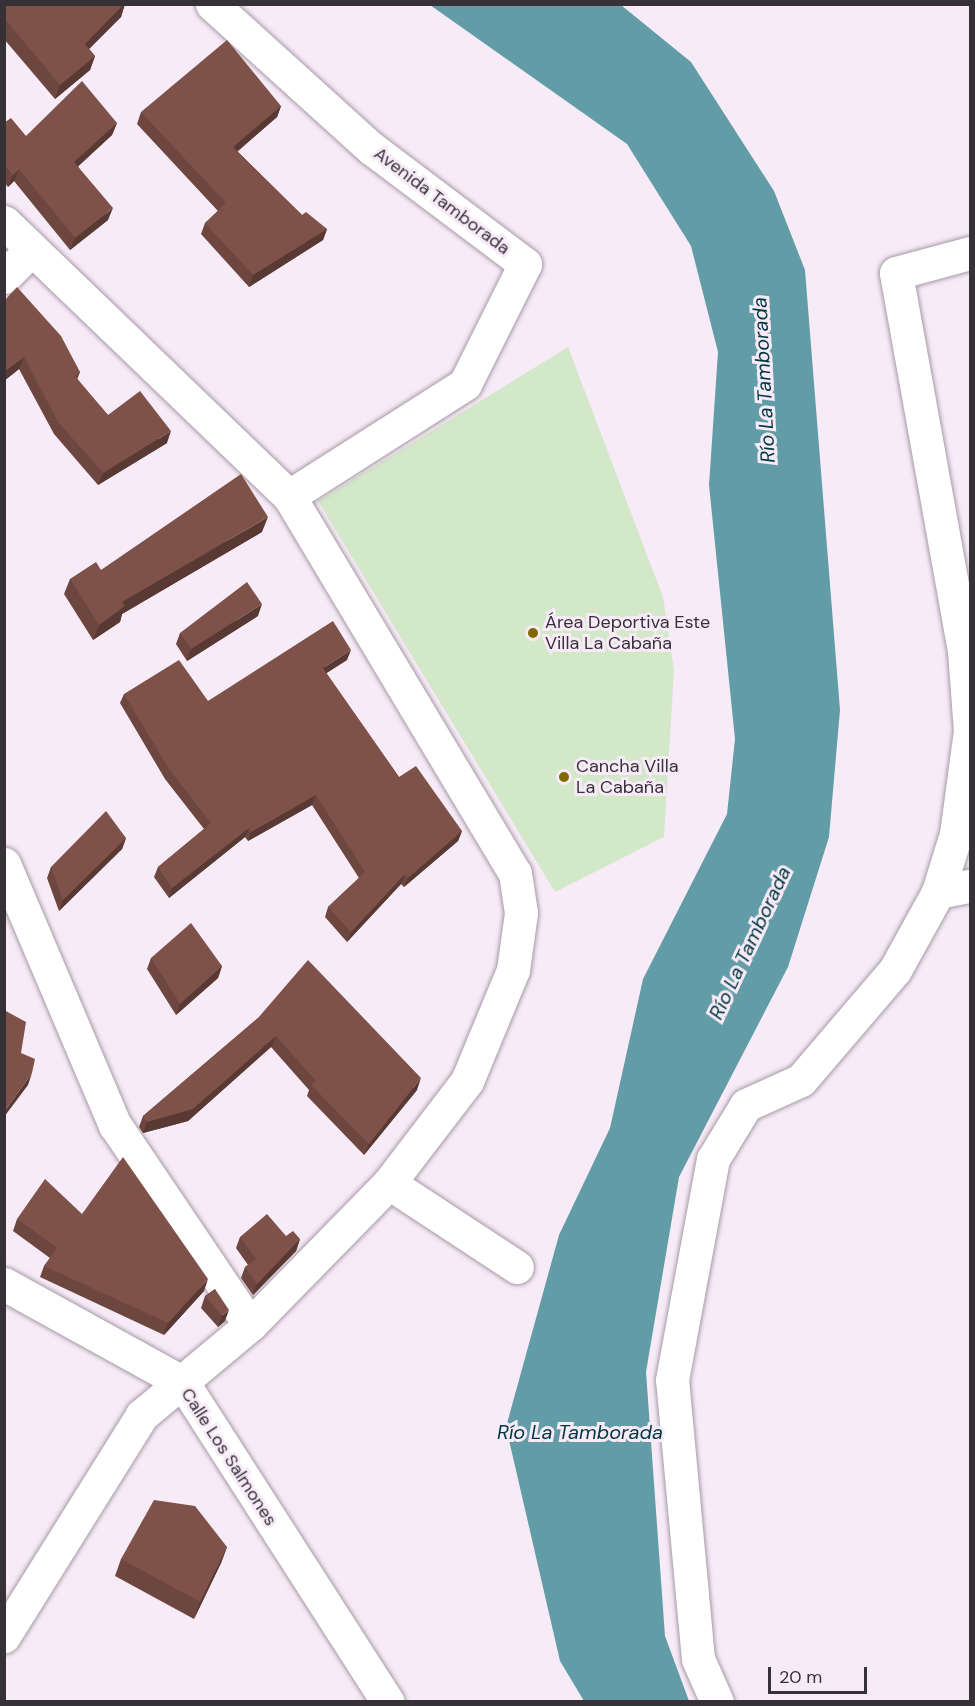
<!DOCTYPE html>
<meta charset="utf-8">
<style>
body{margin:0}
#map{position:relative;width:975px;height:1706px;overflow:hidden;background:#f8ebf8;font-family:"DM Sans",sans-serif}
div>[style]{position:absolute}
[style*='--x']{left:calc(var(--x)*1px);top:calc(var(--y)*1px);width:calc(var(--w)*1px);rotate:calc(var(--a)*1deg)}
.green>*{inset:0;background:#d3e7c9}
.water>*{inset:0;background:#629ca7}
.roads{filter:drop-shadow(0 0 2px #a69aa6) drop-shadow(0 0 2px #a69aa6)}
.minor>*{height:33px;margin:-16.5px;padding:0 16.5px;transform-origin:16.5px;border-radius:16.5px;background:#fff}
.wall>*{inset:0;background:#6c463f}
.shaded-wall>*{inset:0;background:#583933}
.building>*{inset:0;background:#7e5149}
.dots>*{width:16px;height:16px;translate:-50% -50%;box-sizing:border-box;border:3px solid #f8ebf8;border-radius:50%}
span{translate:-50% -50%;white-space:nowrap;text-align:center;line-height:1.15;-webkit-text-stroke:6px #f8ebf8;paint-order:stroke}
.street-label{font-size:18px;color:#363136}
.poi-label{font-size:18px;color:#363136}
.left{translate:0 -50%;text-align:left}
.water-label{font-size:20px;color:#003841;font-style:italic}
.frame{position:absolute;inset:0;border:6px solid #363136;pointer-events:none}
.scale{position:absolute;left:768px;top:1667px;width:99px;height:27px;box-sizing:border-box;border:3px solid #363136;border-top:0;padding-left:8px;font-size:18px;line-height:21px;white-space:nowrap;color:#363136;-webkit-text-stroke:4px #f8ebf8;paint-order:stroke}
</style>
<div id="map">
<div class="green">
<i style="clip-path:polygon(568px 347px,663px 597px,674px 670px,664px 837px,555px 892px,318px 501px)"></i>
</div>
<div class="water">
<i style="clip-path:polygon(430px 5px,621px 5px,691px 62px,774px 191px,805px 270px,840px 710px,829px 837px,788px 967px,679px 1177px,646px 1372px,665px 1636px,689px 1701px,584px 1701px,560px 1661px,506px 1427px,559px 1235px,610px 1128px,643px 979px,727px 814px,735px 739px,709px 485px,718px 352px,691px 246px,627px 144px)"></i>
</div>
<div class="roads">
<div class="minor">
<i style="--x:212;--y:4;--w:215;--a:42.2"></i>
<i style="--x:371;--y:148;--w:193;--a:37"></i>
<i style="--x:525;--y:264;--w:134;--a:116.6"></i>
<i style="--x:465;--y:384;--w:209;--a:147.5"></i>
<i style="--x:4;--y:222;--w:395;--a:43.9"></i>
<i style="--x:289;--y:496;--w:440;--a:59.1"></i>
<i style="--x:515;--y:873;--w:40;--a:81.5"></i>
<i style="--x:521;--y:913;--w:58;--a:98"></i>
<i style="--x:513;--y:970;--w:120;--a:112.5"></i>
<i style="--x:467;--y:1081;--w:128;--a:127.4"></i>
<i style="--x:389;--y:1183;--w:199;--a:134.4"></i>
<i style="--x:250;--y:1325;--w:141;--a:140.2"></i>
<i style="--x:142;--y:1415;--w:261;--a:122"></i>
<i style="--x:4;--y:277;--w:35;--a:-45"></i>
<i style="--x:4;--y:864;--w:284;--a:67"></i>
<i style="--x:115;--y:1125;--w:241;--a:56"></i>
<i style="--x:938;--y:892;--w:33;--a:-11"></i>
<i style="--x:389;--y:1183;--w:153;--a:33.3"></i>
<i style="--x:4;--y:1284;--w:205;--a:28.9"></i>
<i style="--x:183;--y:1383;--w:379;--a:57.3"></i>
<i style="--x:717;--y:1702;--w:47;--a:-113.8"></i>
<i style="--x:698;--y:1659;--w:280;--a:-95.3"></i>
<i style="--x:672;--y:1380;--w:225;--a:-79.5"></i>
<i style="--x:713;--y:1159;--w:63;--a:-58.6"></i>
<i style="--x:746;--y:1105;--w:60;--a:-24.4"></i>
<i style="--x:801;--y:1080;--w:145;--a:-49.5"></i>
<i style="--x:895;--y:970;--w:89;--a:-61.1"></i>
<i style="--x:938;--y:892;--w:61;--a:-72.8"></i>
<i style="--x:956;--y:834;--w:104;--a:-82.3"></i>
<i style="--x:970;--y:731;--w:80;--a:-94.3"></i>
<i style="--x:964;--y:651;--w:384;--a:-100.2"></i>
<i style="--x:896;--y:273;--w:77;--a:-15.1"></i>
</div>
</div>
<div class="wall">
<i style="clip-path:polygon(4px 4px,125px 4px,121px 17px,89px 49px,95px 56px,90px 70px,55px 99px,4px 39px)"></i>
<i style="clip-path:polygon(281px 106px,277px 117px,237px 151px,302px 215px,327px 229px,323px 240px,249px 287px,201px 234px,205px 223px,218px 211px,137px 124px,141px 112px)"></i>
<i style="clip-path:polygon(4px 123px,26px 136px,117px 123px,112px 135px,78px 166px,108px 220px,70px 250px,14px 181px,8px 187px,4px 182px)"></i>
<i style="clip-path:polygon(4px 301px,80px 372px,77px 380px,108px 415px,167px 443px,98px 485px,54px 434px,19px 369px,4px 381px)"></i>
<i style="clip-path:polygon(262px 532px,122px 614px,120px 622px,93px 640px,64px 594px,70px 579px,101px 570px)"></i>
<i style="clip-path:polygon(258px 616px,187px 661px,176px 644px,180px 633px)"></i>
<i style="clip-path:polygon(347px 660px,326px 673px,399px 777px,462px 831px,458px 841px,404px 887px,401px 884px,347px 942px,325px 917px,328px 907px,359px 878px,312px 805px,248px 841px,245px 837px,169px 898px,154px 877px,158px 867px,204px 829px,165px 779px,120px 703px,124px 694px,208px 701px)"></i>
<i style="clip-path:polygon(126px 838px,122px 849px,59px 911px,47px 878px,51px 867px)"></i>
<i style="clip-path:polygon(151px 958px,222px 966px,218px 978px,176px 1015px,147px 969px)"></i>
<i style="clip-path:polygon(258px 1018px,417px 1090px,364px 1155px,307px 1096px,309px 1090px,271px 1047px,188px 1121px,143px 1133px,139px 1127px,143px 1116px)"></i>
<i style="clip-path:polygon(82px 1214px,204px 1291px,164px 1335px,40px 1277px,44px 1266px,50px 1258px,13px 1231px,17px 1219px)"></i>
<i style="clip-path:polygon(286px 1236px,300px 1239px,296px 1251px,253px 1295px,241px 1278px,245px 1267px,248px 1265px,236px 1248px,240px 1237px)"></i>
<i style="clip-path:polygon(215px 1289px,225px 1321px,218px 1327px,201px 1308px,205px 1296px)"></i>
<i style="clip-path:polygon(227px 1547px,221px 1563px,194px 1619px,115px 1576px,121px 1559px)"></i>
</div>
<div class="shaded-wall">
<i style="clip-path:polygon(124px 4px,125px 4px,121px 17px,80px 58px,85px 44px)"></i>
<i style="clip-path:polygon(95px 56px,90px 70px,55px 99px,60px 85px)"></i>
<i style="clip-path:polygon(281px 106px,277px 117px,229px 159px,233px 147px)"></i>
<i style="clip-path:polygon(117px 123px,112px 135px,70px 174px,74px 162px)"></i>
<i style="clip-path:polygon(19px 169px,14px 181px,8px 187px,13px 175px)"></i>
<i style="clip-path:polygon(113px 208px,108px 220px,70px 250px,75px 238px)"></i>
<i style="clip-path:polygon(327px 229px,323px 240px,249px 287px,253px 275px)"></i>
<i style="clip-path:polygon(24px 357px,19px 369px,4px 381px,4px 372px)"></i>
<i style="clip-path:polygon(171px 431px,167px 443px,98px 485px,103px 473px)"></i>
<i style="clip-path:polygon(268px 517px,262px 532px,122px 614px,120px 622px,93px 640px,99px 625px,122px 602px)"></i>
<i style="clip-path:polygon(262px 604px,258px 616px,187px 661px,191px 649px)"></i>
<i style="clip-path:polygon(351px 650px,347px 660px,319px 678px,323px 668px)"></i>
<i style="clip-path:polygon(316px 795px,312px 805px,248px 841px,251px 832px)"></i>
<i style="clip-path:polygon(249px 828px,245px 837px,169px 898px,172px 888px)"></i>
<i style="clip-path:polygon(462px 831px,458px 841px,404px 887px,408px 878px)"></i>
<i style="clip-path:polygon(126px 838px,122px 849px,59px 911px,63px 900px)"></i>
<i style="clip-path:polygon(405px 874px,401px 884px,347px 942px,351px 932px)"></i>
<i style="clip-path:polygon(222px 966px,218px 978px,176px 1015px,180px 1004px)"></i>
<i style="clip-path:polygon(276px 1036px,271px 1047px,188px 1121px,143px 1133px,147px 1122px)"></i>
<i style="clip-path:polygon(32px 1073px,28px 1085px,4px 1117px,4px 1112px)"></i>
<i style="clip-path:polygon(421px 1078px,417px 1090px,364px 1155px,369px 1144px)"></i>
<i style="clip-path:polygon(300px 1239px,296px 1251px,253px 1295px,257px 1284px)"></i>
<i style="clip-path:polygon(208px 1279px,204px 1291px,164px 1335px,168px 1323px)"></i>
<i style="clip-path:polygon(229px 1310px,225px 1321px,218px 1327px,222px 1316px)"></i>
<i style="clip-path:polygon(227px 1547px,221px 1563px,194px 1619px,200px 1602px)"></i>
</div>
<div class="building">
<i style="clip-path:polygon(4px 4px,124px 4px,85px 44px,95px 56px,60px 85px,4px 18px)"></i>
<i style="clip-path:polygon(227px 40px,281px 106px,233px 147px,302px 215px,306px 212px,327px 229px,253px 275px,205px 223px,226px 203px,141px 112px)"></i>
<i style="clip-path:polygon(82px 81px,117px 123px,74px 162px,113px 208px,75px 238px,19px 169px,13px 175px,4px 165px,4px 123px,11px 118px,26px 136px)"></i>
<i style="clip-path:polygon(17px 287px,61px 336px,80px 372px,75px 376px,108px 415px,140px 391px,171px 431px,103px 473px,58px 422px,24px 357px,4px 372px,4px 301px)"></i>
<i style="clip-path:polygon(241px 474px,268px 517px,122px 602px,125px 606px,99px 625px,70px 579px,96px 562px,101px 570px)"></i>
<i style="clip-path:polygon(247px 582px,262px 604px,191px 649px,180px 633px)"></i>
<i style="clip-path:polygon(333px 621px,351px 650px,323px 668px,399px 777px,416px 766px,462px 831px,408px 878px,405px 874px,351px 932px,328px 907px,365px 872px,316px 795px,251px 832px,249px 828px,172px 888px,158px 867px,211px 823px,169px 769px,124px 694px,179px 660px,208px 701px)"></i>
<i style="clip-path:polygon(106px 811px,126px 838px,63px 900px,51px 867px)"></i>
<i style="clip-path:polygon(191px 923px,222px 966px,180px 1004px,151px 958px)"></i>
<i style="clip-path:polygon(308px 960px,421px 1078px,369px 1144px,311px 1085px,316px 1081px,276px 1036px,193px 1109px,147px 1122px,143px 1116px,258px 1018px)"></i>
<i style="clip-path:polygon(4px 1010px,26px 1022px,21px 1053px,35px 1059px,32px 1073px,4px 1112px)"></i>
<i style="clip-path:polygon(123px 1157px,208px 1279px,168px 1323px,44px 1266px,57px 1248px,17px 1219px,45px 1179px,82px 1214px)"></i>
<i style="clip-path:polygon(267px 1214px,286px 1236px,293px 1231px,300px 1239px,257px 1284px,245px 1267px,256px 1259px,240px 1237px)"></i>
<i style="clip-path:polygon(215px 1289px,229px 1310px,222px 1316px,205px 1296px)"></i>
<i style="clip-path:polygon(154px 1500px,195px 1506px,227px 1547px,200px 1602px,121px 1559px)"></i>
</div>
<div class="dots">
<i style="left:533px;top:633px;background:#7f6a02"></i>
<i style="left:564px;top:777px;background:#7f6a02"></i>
</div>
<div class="street-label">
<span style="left:442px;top:201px;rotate:37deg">Avenida Tamborada</span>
<span style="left:229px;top:1457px;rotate:57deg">Calle Los Salmones</span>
</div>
<div class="poi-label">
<span class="left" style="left:545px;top:633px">Área Deportiva Este<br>Villa La Cabaña</span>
<span class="left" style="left:576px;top:777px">Cancha Villa<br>La Cabaña</span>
</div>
<div class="water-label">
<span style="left:764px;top:380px;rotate:-93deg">Río La Tamborada</span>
<span style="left:750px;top:943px;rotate:-65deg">Río La Tamborada</span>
<span style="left:580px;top:1432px">Río La Tamborada</span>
</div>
<div class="frame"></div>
<div class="scale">20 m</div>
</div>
